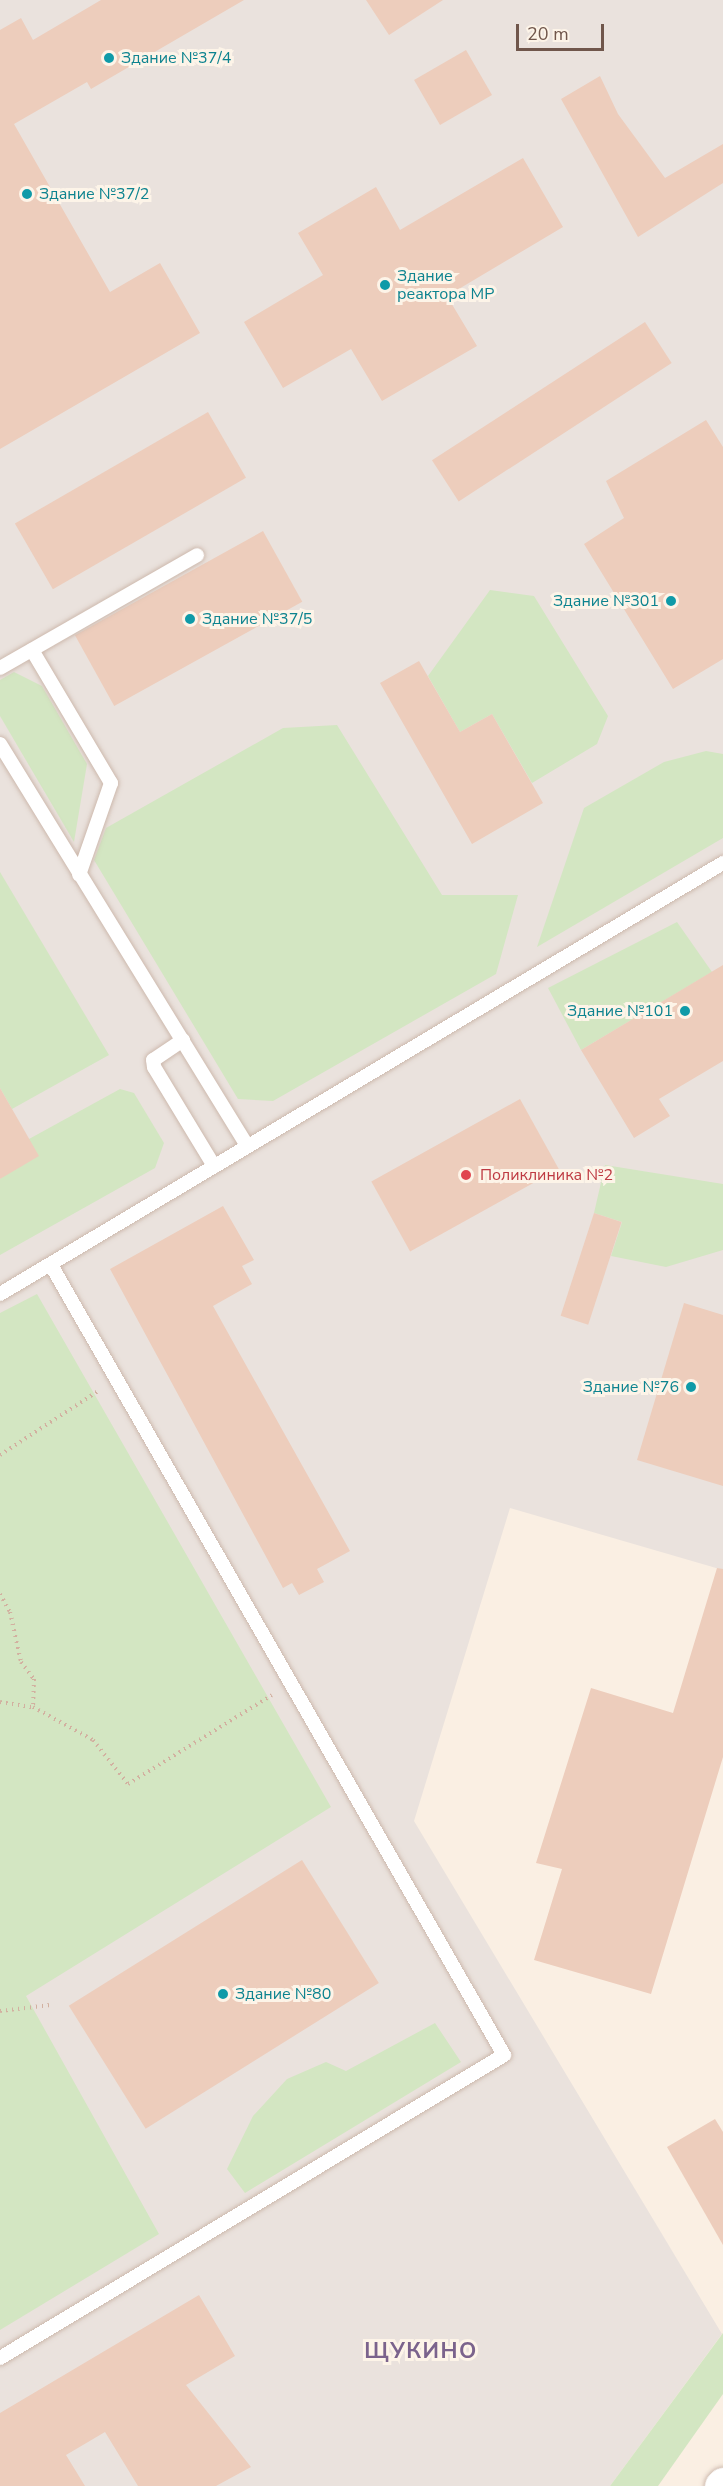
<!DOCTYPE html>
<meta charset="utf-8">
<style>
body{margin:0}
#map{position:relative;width:723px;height:2486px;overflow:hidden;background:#faefe3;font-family:"Nunito Sans",sans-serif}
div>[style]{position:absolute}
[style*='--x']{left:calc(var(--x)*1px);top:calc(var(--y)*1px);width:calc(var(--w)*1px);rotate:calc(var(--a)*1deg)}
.industrial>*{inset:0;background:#eae2dd}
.green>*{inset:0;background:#d3e6c2}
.building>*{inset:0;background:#edcdbc;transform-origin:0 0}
.path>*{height:4px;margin-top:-2px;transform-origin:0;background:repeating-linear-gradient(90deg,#d2b0a0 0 1.5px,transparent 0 6px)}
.roads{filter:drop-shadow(0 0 2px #cdb9ad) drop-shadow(0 0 2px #cdb9ad)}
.service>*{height:14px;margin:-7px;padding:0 7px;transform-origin:7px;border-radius:7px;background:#fff}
.tertiary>*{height:33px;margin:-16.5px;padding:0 16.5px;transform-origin:16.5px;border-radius:16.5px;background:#fff}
.dots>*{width:16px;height:16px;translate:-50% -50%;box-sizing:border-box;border:3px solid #fdf4e8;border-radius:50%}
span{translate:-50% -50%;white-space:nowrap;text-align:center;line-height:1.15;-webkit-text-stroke:6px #fdf4e8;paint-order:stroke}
.culture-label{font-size:16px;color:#0d838f}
.left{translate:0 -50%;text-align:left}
.right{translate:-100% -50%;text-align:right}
.health-label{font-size:16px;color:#be3a42}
.district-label{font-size:22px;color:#7b638c;font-weight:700;letter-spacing:1.5px}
.scale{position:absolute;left:516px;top:24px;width:88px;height:27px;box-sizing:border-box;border:3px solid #70564b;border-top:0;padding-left:8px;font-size:18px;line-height:21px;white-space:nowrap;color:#70564b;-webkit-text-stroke:4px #fdf4e8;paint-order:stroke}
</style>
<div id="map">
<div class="industrial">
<i style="clip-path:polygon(0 0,723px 0,723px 1570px,510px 1508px,414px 1821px,722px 2334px,610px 2486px,0 2486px)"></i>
</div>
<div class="green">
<i style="clip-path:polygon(490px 590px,534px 596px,608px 716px,597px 744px,532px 783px,492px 714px,460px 732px,428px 676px)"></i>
<i style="clip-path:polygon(14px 672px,42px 686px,87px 764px,74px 842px,0 716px,0 680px)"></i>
<i style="clip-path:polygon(337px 725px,442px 895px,518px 895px,496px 974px,273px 1101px,238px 1099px,94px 860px,106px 828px,283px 728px)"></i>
<i style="clip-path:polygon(706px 751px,723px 754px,723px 838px,537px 947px,584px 808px,664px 762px)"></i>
<i style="clip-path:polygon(0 872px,109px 1055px,12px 1109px,0 1088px)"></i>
<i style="clip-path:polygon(677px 922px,712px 972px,581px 1050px,548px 988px)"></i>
<i style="clip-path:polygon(120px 1089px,134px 1093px,164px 1143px,155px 1168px,0 1255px,0 1179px,29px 1139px)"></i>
<i style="clip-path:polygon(605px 1165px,723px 1184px,723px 1250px,666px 1267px,611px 1256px,622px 1222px,594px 1213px)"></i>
<i style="clip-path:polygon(37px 1294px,331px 1807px,26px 1996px,159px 2234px,0 2330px,0 1313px)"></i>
<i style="clip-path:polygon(435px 2023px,461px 2062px,245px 2193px,227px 2169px,253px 2116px,287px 2079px,326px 2062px,346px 2071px)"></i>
<i style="clip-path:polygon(723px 2333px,723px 2394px,658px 2486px,610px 2486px)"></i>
</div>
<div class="building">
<i style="clip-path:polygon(101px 0,244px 0,91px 89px,87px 82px,14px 124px,110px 292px,160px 263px,200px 333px,0 449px,0 30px,21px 18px,33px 40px)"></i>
<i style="clip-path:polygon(366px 0,443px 0,389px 35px)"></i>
<i style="left:466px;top:50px;width:52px;height:60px;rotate:60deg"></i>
<i style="clip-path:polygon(600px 76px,618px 114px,665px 178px,723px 144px,723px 183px,638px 237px,561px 99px)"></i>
<i style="clip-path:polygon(523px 158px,563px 227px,447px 296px,477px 346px,382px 401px,351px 349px,283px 388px,244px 322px,323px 275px,298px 233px,376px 187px,400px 230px)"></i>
<i style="left:645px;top:322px;width:49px;height:254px;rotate:57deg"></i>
<i style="left:208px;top:412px;width:76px;height:223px;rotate:60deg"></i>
<i style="clip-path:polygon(706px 420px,723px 447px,723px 659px,673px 689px,584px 544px,624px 518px,606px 481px)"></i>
<i style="left:263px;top:531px;width:81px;height:215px;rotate:61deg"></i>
<i style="clip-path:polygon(419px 661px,460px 732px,492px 714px,543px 803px,472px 844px,380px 683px)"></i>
<i style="clip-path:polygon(723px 965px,723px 1061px,659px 1099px,670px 1116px,634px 1138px,581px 1050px)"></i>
<i style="clip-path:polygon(0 1088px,39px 1156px,0 1179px)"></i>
<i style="left:520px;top:1099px;width:80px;height:170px;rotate:61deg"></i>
<i style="clip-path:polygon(223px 1206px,254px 1260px,242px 1266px,252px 1284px,213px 1306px,350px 1551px,317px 1569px,324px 1582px,299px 1595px,292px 1583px,283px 1588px,110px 1269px)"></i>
<i style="left:594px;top:1213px;width:29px;height:108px;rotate:18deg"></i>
<i style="clip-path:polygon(684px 1303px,723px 1315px,723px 1486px,637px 1460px)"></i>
<i style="clip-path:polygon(717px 1568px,723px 1569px,723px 1757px,651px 1994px,534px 1960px,562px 1869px,536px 1863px,591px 1688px,673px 1713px)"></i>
<i style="left:302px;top:1860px;width:145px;height:275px;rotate:58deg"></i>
<i style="clip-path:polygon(715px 2119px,723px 2132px,723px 2245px,667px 2147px)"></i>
<i style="clip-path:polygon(199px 2295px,235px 2356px,186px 2385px,251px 2467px,216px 2486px,138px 2486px,105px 2432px,66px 2455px,85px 2486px,0 2486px,0 2413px)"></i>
</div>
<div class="path">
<i style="--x:0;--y:1455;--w:117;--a:-33.1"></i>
<i style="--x:0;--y:1594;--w:21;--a:61"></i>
<i style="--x:10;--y:1612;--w:51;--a:77.6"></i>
<i style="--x:21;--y:1662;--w:21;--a:53"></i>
<i style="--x:34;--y:1679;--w:28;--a:92"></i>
<i style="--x:0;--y:1702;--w:33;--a:9"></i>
<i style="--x:33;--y:1707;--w:68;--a:28.8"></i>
<i style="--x:93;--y:1740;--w:56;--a:51.5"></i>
<i style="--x:128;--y:1784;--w:169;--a:-31.7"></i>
<i style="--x:0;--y:2011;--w:51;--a:-6.7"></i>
</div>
<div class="roads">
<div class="service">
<i style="--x:32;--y:650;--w:155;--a:59.3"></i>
<i style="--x:111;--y:783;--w:97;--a:109.2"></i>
<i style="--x:0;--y:668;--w:227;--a:-29.8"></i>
<i style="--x:0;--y:744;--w:472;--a:58.4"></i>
<i style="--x:183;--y:1040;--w:36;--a:146"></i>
<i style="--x:153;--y:1060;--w:7;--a:82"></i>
<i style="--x:154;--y:1067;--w:116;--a:58.8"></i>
<i style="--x:0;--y:1294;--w:842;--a:-30.8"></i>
<i style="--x:0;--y:2358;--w:588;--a:-31.01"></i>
<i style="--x:504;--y:2055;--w:911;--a:-119.83"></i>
</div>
<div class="tertiary">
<i style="--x:721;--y:2486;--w:3;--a:-45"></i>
</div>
</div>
<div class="dots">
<i style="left:109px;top:58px;background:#0f9aa8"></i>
<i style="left:27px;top:194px;background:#0f9aa8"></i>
<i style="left:385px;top:285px;background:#0f9aa8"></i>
<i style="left:671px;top:601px;background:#0f9aa8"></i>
<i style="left:190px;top:619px;background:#0f9aa8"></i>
<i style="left:685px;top:1011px;background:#0f9aa8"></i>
<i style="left:466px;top:1175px;background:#e0444e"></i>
<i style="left:691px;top:1387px;background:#0f9aa8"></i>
<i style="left:223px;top:1994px;background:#0f9aa8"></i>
</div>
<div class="culture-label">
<span class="left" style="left:121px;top:58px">Здание №37/4</span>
<span class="left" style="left:39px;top:194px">Здание №37/2</span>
<span class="left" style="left:397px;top:285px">Здание<br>реактора МР</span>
<span class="right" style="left:659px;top:601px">Здание №301</span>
<span class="left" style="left:202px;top:619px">Здание №37/5</span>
<span class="right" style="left:673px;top:1011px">Здание №101</span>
<span class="right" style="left:679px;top:1387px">Здание №76</span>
<span class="left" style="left:235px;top:1994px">Здание №80</span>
</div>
<div class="health-label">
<span class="left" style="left:480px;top:1175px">Поликлиника №2</span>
</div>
<div class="district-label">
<span style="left:421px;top:2352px">ЩУКИНО</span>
</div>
<div class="scale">20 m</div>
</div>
